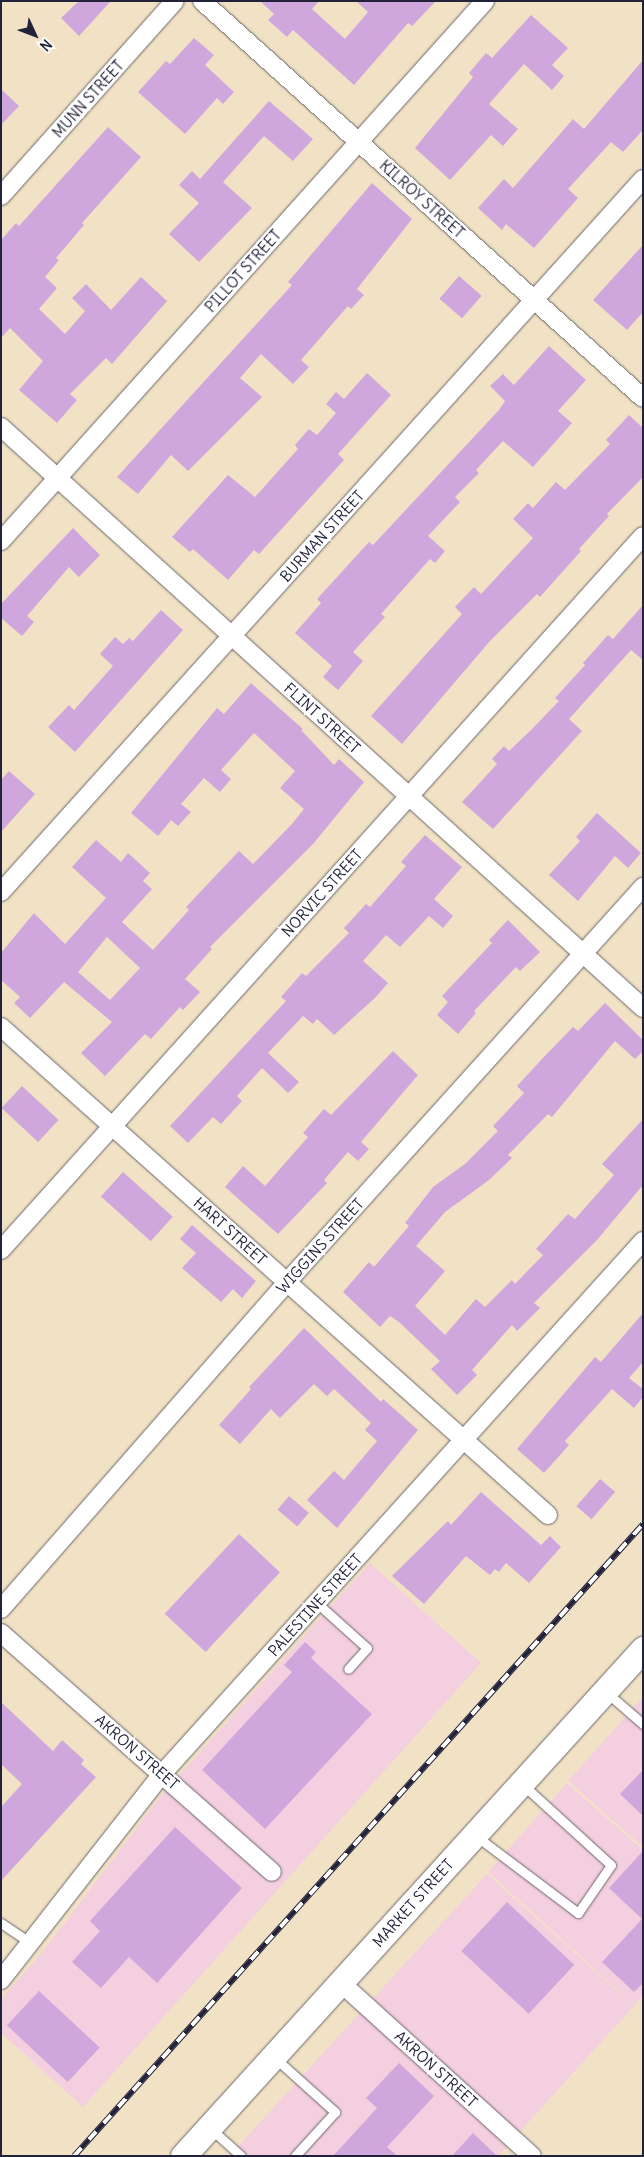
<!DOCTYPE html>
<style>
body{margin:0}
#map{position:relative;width:644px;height:2157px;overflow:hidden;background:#f1e2c5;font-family:Delius,sans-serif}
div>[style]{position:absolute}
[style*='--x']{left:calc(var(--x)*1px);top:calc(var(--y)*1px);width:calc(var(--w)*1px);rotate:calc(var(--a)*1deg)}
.built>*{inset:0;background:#f3cfdf}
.building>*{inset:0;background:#d0a7dd;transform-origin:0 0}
.roads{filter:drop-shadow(0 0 1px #6a656b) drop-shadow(0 0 1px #6a656b)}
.service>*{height:9px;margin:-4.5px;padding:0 4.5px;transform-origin:4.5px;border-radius:4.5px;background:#fff}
.minor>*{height:18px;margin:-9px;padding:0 9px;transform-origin:9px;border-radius:9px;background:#fff}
.secondary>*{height:25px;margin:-12.5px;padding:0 12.5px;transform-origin:12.5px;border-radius:12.5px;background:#fff}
.rail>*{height:5.5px;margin-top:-2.75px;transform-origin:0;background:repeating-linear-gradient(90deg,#fff 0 11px,#22223b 0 22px);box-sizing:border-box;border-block:1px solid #22223b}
span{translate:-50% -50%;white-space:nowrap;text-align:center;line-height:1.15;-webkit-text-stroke:4.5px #fff;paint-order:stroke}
.street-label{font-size:15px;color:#22223b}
.frame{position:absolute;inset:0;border:2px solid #22223b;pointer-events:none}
.north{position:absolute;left:10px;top:10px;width:50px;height:50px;-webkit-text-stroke:4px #fff;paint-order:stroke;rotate:133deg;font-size:14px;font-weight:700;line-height:20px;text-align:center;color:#22223b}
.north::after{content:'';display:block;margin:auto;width:18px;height:22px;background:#22223b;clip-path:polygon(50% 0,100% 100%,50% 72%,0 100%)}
</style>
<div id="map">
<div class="built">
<i style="clip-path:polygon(370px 1563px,481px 1663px,83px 2107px,1px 2033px,1px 1999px,44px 1950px,164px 1792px)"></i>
<i style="clip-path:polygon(643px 1697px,643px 1847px,568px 1781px)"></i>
<i style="clip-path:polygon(567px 1783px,643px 1850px,643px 1995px,634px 2005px,488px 1872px)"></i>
<i style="clip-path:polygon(487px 1874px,634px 2006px,534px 2116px,498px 2156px,229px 2156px)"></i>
</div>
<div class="building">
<i style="clip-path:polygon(79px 1px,111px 1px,79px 36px,61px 18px)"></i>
<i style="clip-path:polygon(260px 1px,319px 1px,312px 9px,345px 39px,368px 12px,356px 1px,436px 1px,412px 26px,408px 23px,354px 85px,293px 30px,287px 37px,268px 20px,274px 14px)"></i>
<i style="clip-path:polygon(531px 15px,568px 48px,552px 65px,564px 76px,552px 90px,524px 64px,489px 104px,518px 129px,503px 146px,491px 135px,450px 180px,415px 148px,473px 77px,469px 73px,486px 53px,492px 58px)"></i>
<i style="clip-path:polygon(194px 38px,214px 55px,205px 65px,234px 92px,223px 104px,217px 98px,185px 134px,138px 92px,166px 61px,170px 64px)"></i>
<i style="clip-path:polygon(643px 60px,643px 130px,623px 152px,611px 142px,568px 189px,578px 198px,534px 248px,506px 224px,502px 230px,478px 208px,504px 179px,513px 188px,573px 119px,584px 129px)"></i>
<i style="clip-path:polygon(1px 89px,19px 106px,1px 125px)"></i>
<i style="clip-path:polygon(269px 101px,313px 139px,293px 161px,264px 136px,223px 182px,252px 208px,199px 262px,169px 234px,199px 203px,179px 185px,192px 171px,200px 179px)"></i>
<i style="clip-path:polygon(108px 127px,141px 157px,82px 223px,84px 225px,56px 258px,59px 260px,45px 277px,57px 288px,39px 309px,65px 334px,85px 311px,72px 298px,86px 284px,111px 310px,141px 277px,167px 301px,112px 364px,106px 358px,70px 394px,77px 400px,57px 423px,19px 390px,43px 361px,10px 328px,1px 338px,1px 240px,16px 223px,19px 226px)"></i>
<i style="clip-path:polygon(372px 183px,412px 219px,357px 289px,364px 295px,351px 309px,348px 306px,301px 360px,309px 367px,293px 384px,261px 354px,240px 378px,262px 397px,188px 471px,171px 455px,138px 494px,117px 477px,292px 285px,288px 282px)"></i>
<i style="clip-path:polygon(643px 245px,643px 312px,627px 330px,593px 300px)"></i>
<i style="left:459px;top:276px;width:30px;height:30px;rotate:41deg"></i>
<i style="clip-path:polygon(549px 346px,586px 380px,558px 411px,572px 423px,533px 467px,503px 441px,476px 470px,479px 473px,455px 497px,460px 502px,428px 536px,445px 551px,435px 563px,430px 559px,381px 614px,385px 617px,353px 652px,363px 661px,338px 690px,323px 677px,332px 666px,295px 633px,321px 603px,317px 599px,369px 542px,373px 545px,499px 410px,505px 401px,490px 386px,503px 374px,514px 385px)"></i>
<i style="clip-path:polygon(367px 373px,391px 395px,338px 454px,344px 460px,259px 554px,254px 550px,228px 580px,193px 549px,190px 552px,172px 537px,228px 475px,255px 497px,298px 449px,295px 445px,309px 429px,317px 435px,336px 413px,326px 404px,336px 392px,344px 399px)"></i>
<i style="clip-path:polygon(629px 415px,643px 428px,643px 477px,607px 514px,609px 516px,579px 549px,581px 551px,540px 597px,537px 594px,490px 641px,402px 744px,371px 716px,462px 614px,455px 607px,474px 587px,481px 594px,533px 538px,513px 519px,528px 503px,533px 508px,556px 482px,565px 490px,610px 444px,606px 440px)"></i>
<i style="clip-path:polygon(73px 528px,100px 555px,79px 577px,69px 567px,27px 616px,34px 622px,22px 636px,1px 618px,1px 604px)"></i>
<i style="clip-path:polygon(643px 605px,643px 660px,631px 650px,569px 719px,582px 731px,493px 829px,462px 802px,497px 764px,492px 759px,504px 746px,509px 751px,531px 730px,559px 701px,555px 698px,585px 665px,583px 663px,608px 635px,613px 639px)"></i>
<i style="clip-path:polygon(161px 610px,183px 630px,75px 752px,48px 727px,69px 705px,74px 710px,113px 666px,100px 654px,115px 637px,123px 644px,129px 638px,133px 641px)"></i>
<i style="clip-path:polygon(evenodd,251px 683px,303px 729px,301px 730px,334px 765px,339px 759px,364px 782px,313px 844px,210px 947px,212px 949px,185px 979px,200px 992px,183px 1010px,180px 1007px,151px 1039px,145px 1034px,105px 1076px,81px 1053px,112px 1022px,64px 982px,30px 1018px,14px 1003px,20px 997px,1px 980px,1px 953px,34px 913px,65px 944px,106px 898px,72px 867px,96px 840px,121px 862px,128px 853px,150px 873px,143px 881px,152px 889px,122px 922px,153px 950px,189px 910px,186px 907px,239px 851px,253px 864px,291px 825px,304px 809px,280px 788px,295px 771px,254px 733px,221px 770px,231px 779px,220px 792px,204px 778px,181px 804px,191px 812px,178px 826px,171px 820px,158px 836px,131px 813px,217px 708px,224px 714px,251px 683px,107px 937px,140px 968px,110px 1000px,78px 972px,107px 937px)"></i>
<i style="clip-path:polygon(9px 771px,35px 794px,1px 832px,1px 780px)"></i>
<i style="clip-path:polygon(597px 813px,641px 853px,628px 868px,615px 856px,578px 901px,549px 875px,580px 841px,576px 837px)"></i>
<i style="clip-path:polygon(425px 835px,462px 867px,434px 899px,453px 916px,443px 928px,429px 916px,400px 947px,386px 935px,363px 961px,388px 983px,376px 997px,334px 1035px,317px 1019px,313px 1024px,303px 1016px,268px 1053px,299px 1082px,288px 1093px,262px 1068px,237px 1096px,242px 1101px,221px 1124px,213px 1117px,188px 1143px,170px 1126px,286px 1001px,281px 997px,302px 973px,306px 976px,349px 933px,344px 928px,366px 904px,370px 907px,406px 866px,401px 862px)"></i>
<i style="clip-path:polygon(508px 920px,540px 952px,520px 971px,516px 967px,474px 1011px,476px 1013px,458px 1034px,437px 1015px,448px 1002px,442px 996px,492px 943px,489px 940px)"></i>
<i style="clip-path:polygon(605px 1003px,643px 1040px,643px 1051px,635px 1059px,615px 1041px,552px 1117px,548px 1114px,508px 1155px,512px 1158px,489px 1180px,445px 1212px,416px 1246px,445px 1271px,415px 1306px,445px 1335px,476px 1299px,485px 1307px,512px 1280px,515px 1284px,543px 1255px,536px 1249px,568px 1214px,575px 1219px,614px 1175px,602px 1164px,643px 1119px,643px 1185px,597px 1240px,534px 1303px,540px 1308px,517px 1331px,512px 1325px,472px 1370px,477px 1375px,457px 1395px,431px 1369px,440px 1361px,399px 1322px,390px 1316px,380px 1327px,343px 1292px,369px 1262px,374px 1267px,409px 1226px,405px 1223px,433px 1187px,465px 1164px,498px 1131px,493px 1126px,524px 1093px,517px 1086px,542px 1059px,573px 1027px,578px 1031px)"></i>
<i style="clip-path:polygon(393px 1051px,418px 1075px,361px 1142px,369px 1149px,358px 1161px,348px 1152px,324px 1180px,327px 1183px,278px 1234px,225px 1187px,243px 1166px,265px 1186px,308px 1137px,303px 1133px,324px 1109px,331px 1115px)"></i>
<i style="left:22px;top:1086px;width:50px;height:30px;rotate:43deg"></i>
<i style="left:123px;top:1172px;width:67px;height:33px;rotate:42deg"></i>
<i style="clip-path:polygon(192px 1225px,256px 1281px,242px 1298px,233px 1289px,221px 1302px,182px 1268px,196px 1253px,180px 1239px)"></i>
<i style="clip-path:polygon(643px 1313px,643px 1362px,629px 1378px,643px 1389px,643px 1397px,634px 1408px,612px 1389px,565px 1441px,569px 1445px,544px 1473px,517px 1449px,595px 1357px,601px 1362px)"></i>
<i style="clip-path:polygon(304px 1328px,381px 1402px,383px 1399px,418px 1430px,337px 1528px,307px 1500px,334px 1471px,344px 1480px,377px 1441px,365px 1430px,371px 1423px,334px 1389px,327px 1396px,314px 1384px,280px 1418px,271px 1409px,240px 1444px,219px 1425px,251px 1389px,249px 1387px)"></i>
<i style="left:600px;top:1479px;width:20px;height:36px;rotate:41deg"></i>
<i style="clip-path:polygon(481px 1492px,541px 1545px,550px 1536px,561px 1547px,529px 1583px,506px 1563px,499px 1572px,495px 1569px,490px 1575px,466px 1556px,424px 1604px,392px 1576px,448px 1521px,451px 1525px)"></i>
<i style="left:289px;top:1496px;width:26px;height:18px;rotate:40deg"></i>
<i style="left:239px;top:1534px;width:56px;height:109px;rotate:43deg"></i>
<i style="clip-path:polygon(305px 1642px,316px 1652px,311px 1658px,372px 1714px,265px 1829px,202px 1770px,292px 1672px,284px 1665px)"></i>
<i style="clip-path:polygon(1px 1702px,53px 1751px,62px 1740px,84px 1760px,81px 1764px,96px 1777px,1px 1881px,1px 1807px,22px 1784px,1px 1764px)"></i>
<i style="clip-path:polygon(643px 1770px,643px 1816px,620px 1794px)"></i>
<i style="clip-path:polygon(175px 1827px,242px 1888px,157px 1983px,129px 1957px,101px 1988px,72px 1962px,100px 1931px,90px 1921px)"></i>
<i style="clip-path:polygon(643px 1851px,643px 1983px,634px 1992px,602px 1962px,642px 1919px,609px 1888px)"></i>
<i style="left:507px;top:1902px;width:92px;height:67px;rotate:43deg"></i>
<i style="left:39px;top:1991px;width:83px;height:47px;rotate:43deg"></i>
<i style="clip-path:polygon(399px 2063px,434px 2096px,387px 2147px,397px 2156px,333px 2156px,377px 2108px,366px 2098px)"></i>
<i style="clip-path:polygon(473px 2133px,497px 2156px,452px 2156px)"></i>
</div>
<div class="roads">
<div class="service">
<i style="--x:317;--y:1603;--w:67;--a:42"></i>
<i style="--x:367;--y:1648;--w:28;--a:132"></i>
<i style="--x:605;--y:1691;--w:50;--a:41"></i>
<i style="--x:476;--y:1836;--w:128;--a:37"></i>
<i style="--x:578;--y:1913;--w:58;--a:-55.5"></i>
<i style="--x:611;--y:1865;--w:119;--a:-137.7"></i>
<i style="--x:1;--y:1923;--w:37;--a:34"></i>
<i style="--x:275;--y:2058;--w:81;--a:42"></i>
<i style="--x:335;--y:2112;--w:59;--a:132.3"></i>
<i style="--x:210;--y:2128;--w:42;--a:42.1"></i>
</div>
<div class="minor">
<i style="--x:202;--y:1;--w:593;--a:41.99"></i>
<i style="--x:1;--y:196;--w:261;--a:-48.3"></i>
<i style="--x:1;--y:427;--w:866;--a:42.14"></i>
<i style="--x:1;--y:541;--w:725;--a:-48.13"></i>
<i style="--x:1;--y:892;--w:959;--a:-48"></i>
<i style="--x:1;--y:1027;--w:733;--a:41.74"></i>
<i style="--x:1;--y:1250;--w:960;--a:-48.04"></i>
<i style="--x:1;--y:1609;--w:434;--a:-48.8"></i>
<i style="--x:287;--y:1282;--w:532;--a:-47.97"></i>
<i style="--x:1;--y:1633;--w:361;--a:41.4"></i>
<i style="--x:1;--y:1980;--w:261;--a:-52"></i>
<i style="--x:162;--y:1774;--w:718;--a:-47.94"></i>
<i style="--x:340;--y:1982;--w:259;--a:42.2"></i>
</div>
<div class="secondary">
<i style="--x:183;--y:2156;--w:685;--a:-47.78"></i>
</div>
</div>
<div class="rail">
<i style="--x:74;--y:2156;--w:850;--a:-48"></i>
</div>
<div class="street-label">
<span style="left:88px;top:99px;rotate:-48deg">MUNN STREET</span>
<span style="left:422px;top:199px;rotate:42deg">KILROY STREET</span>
<span style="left:243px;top:271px;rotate:-48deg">PILLOT STREET</span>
<span style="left:322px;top:536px;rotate:-48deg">BURMAN STREET</span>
<span style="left:322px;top:718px;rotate:42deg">FLINT STREET</span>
<span style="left:322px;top:893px;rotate:-48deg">NORVIC STREET</span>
<span style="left:230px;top:1231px;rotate:42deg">HART STREET</span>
<span style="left:320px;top:1246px;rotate:-48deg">WIGGINS STREET</span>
<span style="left:315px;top:1605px;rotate:-48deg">PALESTINE STREET</span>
<span style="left:137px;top:1752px;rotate:41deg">AKRON STREET</span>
<span style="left:413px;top:1903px;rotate:-48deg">MARKET STREET</span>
<span style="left:436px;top:2069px;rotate:42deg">AKRON STREET</span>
</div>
<div class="frame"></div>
<div class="north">N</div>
</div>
